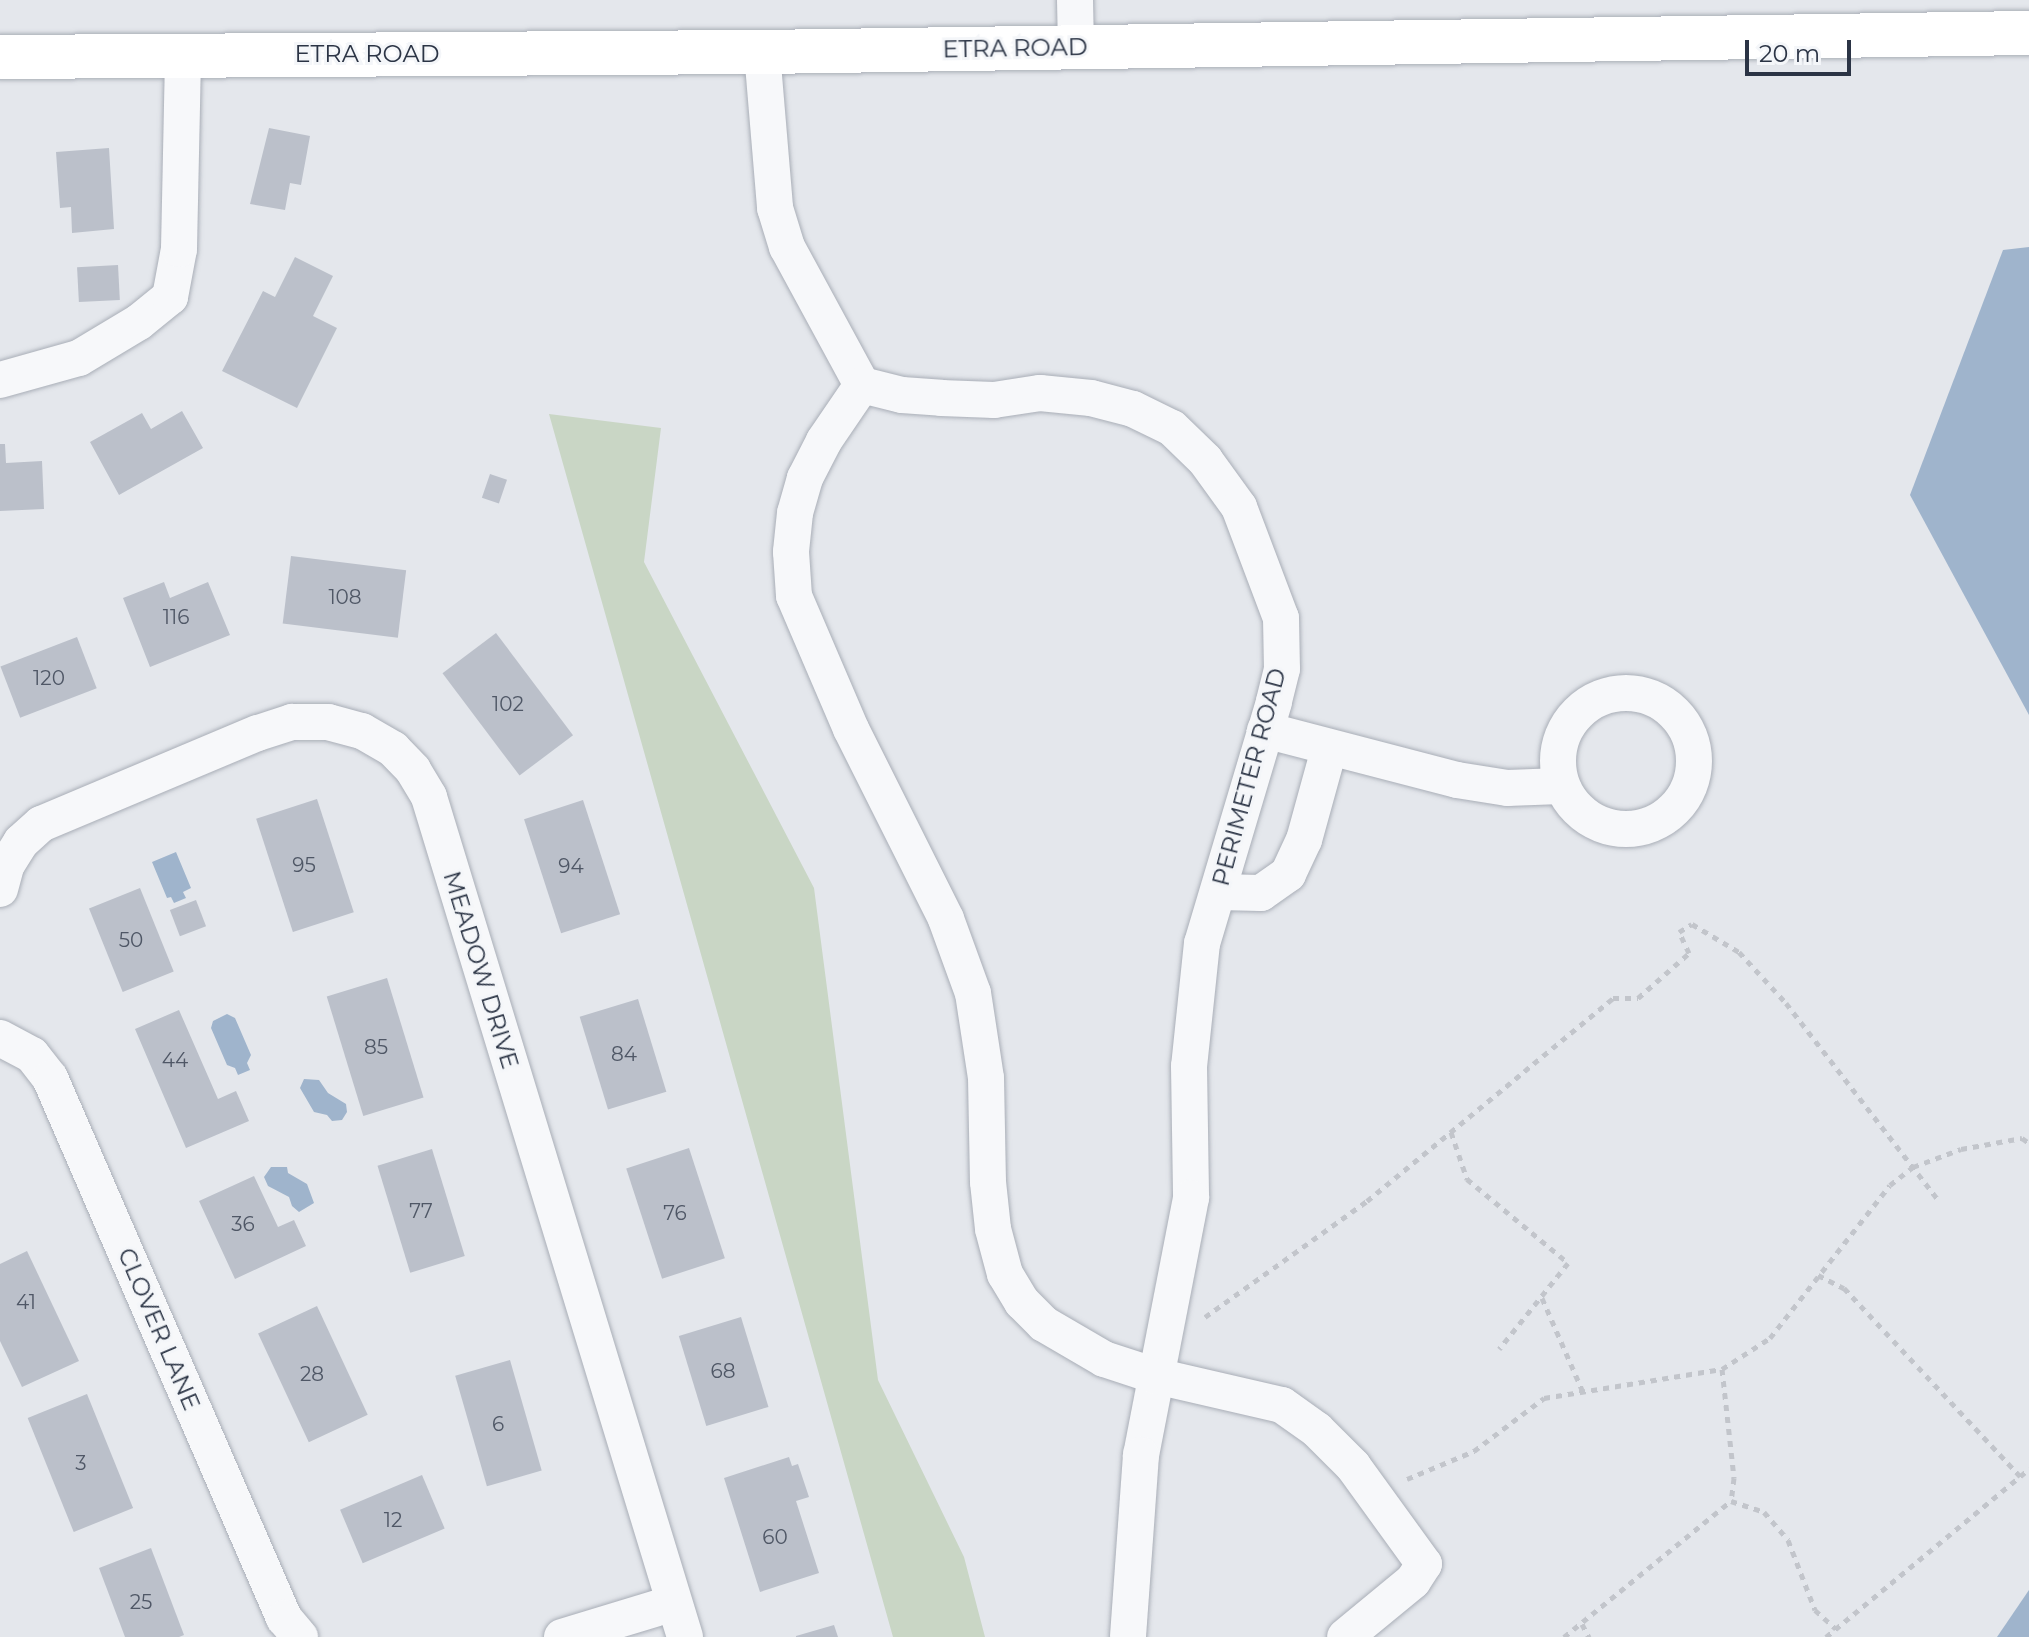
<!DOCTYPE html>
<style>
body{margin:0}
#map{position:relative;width:2029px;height:1637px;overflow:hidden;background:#e4e7ec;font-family:Montserrat,sans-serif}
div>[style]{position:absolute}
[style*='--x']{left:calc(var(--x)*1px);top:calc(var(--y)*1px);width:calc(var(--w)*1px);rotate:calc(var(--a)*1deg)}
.green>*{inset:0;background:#c9d6c5}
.water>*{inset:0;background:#9fb4cc}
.building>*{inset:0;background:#bbc0ca;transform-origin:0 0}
.path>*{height:5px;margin-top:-2.5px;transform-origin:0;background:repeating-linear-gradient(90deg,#c2c5cb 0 6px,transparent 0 12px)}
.roads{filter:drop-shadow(0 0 2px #a9aeb7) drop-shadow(0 0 2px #a9aeb7)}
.minor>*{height:36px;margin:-18px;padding:0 18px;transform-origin:18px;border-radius:18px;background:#f7f8fa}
.minor>.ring{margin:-18px;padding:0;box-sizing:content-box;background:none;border:36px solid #f7f8fa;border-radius:50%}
.major>*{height:44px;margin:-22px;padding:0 22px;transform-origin:22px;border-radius:22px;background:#fff}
span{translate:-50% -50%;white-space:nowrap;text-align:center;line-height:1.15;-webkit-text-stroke:6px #f4f6f9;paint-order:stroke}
.number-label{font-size:20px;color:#4f5766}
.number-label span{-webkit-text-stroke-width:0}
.street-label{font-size:24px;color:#2b3445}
.scale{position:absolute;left:1745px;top:40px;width:106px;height:36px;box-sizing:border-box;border:4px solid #2b3445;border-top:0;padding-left:10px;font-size:24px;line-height:28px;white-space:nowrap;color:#2b3445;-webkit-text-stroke:6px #f4f6f9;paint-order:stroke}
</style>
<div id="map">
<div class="green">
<i style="clip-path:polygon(549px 414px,661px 428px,644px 562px,814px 888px,878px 1380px,964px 1557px,985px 1637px,893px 1637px)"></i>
</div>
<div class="water">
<i style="clip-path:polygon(2029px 247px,2029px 715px,1910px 495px,2003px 250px)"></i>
<i style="clip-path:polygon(176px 852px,191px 888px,183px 892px,186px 898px,174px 903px,171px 897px,167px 898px,152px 862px)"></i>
<i style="clip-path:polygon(227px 1014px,235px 1018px,251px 1055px,247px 1063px,250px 1070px,238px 1075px,235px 1068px,227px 1065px,211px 1028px,213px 1021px)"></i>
<i style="clip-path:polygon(304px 1079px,319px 1080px,328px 1093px,346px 1104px,347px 1112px,342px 1120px,332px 1121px,327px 1115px,314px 1112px,300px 1088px)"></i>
<i style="clip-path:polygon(271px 1167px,287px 1167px,288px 1173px,307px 1184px,314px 1203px,299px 1212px,292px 1206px,289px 1197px,268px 1186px,264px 1177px)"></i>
<i style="clip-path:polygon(2029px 1590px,2029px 1637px,1997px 1637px)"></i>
</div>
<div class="building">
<i style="clip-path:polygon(269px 128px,310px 136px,301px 185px,290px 183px,285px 210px,250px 204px)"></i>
<i style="clip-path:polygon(109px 148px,114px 229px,72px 233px,71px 207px,60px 208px,56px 152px)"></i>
<i style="clip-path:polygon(295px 257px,333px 276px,313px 316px,337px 328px,297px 408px,222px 371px,263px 291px,275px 297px)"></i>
<i style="left:118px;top:265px;width:35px;height:41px;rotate:87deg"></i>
<i style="clip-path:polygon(182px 411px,203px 448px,119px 495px,90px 442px,142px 413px,151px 429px)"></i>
<i style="clip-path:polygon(0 444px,5px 444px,6px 463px,42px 461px,44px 509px,0 511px)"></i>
<i style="left:490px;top:474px;width:18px;height:25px;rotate:19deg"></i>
<i style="left:291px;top:556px;width:116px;height:68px;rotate:7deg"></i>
<i style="clip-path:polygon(164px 582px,170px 598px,208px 582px,230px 635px,150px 667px,123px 598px)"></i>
<i style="left:496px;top:633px;width:128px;height:67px;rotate:53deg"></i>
<i style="left:77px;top:637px;width:55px;height:82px;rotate:69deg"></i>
<i style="left:317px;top:799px;width:119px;height:64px;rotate:72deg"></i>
<i style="left:583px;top:800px;width:120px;height:62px;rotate:72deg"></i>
<i style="left:140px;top:888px;width:90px;height:55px;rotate:68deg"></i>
<i style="left:196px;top:900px;width:28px;height:28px;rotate:69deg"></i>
<i style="left:387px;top:978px;width:125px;height:63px;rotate:73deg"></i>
<i style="left:638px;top:999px;width:97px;height:61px;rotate:73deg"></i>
<i style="clip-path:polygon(179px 1010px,218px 1099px,236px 1091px,249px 1121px,186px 1148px,135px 1029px)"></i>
<i style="left:689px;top:1148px;width:116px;height:66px;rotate:72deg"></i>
<i style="left:432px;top:1149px;width:112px;height:57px;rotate:73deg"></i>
<i style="clip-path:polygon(254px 1176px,278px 1227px,294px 1220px,306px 1246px,235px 1279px,199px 1201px)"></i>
<i style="clip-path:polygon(27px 1251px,79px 1361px,22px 1387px,0 1341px,0 1264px)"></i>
<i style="left:317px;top:1306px;width:120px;height:65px;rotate:65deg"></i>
<i style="left:741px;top:1317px;width:94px;height:65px;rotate:73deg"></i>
<i style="left:510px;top:1360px;width:115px;height:57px;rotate:74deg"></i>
<i style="left:87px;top:1394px;width:123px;height:64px;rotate:68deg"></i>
<i style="clip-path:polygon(789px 1457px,792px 1466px,798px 1464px,809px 1497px,796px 1501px,819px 1573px,760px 1592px,724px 1478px)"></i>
<i style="left:422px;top:1475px;width:58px;height:89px;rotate:67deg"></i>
<i style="clip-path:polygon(151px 1548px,184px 1635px,179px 1637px,125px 1637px,99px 1568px)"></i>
<i style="clip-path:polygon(834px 1625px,838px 1637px,796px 1637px,796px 1636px)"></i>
</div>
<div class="path">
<i style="--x:1451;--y:1132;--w:50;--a:71.2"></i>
<i style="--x:1467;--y:1179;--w:131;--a:39.7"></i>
<i style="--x:1568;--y:1263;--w:110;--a:128.7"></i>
<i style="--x:1818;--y:1275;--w:29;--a:27"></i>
<i style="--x:1844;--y:1288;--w:258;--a:46.9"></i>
<i style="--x:1542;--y:1298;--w:103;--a:66.4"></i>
<i style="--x:1205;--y:1317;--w:199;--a:-35.6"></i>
<i style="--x:1367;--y:1201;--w:319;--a:-39.5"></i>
<i style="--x:1613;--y:998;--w:25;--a:0"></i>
<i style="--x:1638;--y:998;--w:68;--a:-41.4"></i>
<i style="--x:1689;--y:953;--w:23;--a:-115"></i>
<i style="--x:1679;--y:932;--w:15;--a:-32"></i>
<i style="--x:1692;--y:924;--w:55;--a:30.8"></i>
<i style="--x:1739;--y:952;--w:69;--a:47.3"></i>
<i style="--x:1786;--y:1003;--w:249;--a:52.3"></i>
<i style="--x:1722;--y:1369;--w:110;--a:83.7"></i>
<i style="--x:1734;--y:1478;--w:23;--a:97"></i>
<i style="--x:1731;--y:1501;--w:35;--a:18"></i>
<i style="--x:1764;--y:1512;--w:37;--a:49"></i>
<i style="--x:1788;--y:1540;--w:75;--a:68.9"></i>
<i style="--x:1815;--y:1610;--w:28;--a:42"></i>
<i style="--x:1407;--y:1479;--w:73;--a:-22.7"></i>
<i style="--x:1474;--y:1451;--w:88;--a:-37.1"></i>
<i style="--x:1544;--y:1398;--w:180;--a:-9.3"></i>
<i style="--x:1722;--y:1369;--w:57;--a:-32.9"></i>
<i style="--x:1770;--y:1338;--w:194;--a:-51.9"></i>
<i style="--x:1890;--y:1185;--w:29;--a:-38"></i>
<i style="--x:1913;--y:1167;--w:51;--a:-20.6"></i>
<i style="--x:1961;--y:1149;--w:62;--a:-10.2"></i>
<i style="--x:2022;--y:1138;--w:9;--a:36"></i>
<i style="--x:1582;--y:1624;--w:15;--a:62"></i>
<i style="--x:1564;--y:1637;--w:215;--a:-39.2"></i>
<i style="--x:1826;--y:1637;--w:264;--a:-39.6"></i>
</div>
<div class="roads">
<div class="minor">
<i style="--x:1075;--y:0;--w:47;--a:88.8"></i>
<i style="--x:762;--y:52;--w:157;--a:85.2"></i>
<i style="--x:775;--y:208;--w:41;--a:72.9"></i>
<i style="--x:787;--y:247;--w:157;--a:61.5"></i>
<i style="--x:862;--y:385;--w:41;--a:14"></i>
<i style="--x:902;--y:395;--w:39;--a:4"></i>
<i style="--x:941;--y:398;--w:53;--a:2.2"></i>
<i style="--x:994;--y:400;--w:47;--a:-8.7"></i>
<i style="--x:1040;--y:393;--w:51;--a:5.6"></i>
<i style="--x:1091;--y:398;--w:43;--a:14.7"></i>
<i style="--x:1133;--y:409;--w:43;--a:26"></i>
<i style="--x:1172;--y:428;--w:46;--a:44.1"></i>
<i style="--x:1205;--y:460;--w:58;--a:54.1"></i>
<i style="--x:1239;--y:507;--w:119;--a:69.3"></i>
<i style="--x:1281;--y:618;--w:51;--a:88.9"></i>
<i style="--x:1282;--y:669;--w:34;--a:104"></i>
<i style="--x:1274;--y:702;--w:252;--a:106.6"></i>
<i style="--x:1202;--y:943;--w:124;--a:96"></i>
<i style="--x:1189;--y:1066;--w:132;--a:89.1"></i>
<i style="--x:1191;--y:1198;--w:262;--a:101"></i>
<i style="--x:1141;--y:1455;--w:182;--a:94.1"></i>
<i style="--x:0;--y:380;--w:82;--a:-15.6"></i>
<i style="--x:79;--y:358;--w:70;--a:-31"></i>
<i style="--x:139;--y:322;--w:40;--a:-39"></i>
<i style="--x:170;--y:297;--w:49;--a:-79.4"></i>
<i style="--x:179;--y:249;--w:194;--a:-88.8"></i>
<i style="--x:862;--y:385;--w:68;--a:124.2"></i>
<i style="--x:824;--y:441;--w:42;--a:117.2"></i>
<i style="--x:805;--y:478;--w:36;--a:106"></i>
<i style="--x:795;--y:513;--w:39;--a:96"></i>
<i style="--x:791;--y:552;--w:44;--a:86.1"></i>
<i style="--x:794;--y:596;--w:145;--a:66.8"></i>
<i style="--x:851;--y:729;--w:212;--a:63.4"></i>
<i style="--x:946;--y:919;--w:79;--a:70"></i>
<i style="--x:973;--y:993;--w:86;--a:81.3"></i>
<i style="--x:986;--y:1078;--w:104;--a:88.9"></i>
<i style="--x:988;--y:1182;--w:47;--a:83.9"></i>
<i style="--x:993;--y:1229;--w:47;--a:75.1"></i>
<i style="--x:1005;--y:1274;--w:33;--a:59"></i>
<i style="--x:1022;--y:1302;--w:31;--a:45"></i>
<i style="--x:1044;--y:1324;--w:69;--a:30.3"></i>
<i style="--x:1104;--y:1359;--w:55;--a:18.1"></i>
<i style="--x:1156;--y:1376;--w:129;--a:13"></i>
<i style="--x:1282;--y:1405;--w:43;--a:35.5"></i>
<i style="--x:1317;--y:1430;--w:51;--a:45"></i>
<i style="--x:1353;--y:1466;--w:121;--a:54.1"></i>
<i style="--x:1424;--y:1564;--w:20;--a:123"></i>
<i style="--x:1413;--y:1581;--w:88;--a:140.5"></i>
<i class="ring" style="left:1558px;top:693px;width:100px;height:100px"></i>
<i style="--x:1265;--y:730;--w:198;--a:14.6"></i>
<i style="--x:1457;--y:780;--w:51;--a:9.1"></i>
<i style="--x:1507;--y:788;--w:54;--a:-2.1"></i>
<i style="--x:0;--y:889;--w:24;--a:-75"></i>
<i style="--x:6;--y:866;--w:28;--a:-58"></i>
<i style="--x:21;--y:842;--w:27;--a:-42"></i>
<i style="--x:41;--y:824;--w:235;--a:-22.8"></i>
<i style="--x:258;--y:733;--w:36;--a:-18"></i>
<i style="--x:292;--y:722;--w:36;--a:0"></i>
<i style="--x:328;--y:722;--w:35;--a:15"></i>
<i style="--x:362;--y:731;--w:36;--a:30"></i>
<i style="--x:393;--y:749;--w:29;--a:46"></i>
<i style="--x:413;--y:770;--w:31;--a:59"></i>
<i style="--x:429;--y:797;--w:878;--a:73.05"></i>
<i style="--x:1218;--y:892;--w:43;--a:1.3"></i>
<i style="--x:1261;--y:893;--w:33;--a:-35"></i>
<i style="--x:1288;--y:874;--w:38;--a:-65"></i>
<i style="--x:1304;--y:840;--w:94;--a:-74.6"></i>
<i style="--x:0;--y:1038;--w:36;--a:28"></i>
<i style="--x:32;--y:1055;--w:29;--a:52"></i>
<i style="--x:50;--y:1078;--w:589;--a:66.57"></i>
<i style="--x:284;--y:1618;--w:25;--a:50"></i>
<i style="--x:562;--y:1637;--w:117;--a:-16.9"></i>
</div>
<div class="major">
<i style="--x:0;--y:57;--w:762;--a:-0.38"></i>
<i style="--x:762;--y:52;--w:1267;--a:-0.86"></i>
</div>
</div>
<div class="number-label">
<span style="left:345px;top:597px">108</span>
<span style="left:176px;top:617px">116</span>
<span style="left:49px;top:678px">120</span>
<span style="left:508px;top:704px">102</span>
<span style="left:304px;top:865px">95</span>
<span style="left:571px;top:866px">94</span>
<span style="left:131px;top:940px">50</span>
<span style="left:376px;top:1047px">85</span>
<span style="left:624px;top:1054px">84</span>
<span style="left:175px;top:1060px">44</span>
<span style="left:421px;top:1211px">77</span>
<span style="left:675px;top:1213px">76</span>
<span style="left:243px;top:1224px">36</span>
<span style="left:26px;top:1302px">41</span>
<span style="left:723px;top:1371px">68</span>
<span style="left:312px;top:1374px">28</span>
<span style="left:498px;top:1424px">6</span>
<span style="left:81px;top:1463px">3</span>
<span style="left:393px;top:1520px">12</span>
<span style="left:775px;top:1537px">60</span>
<span style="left:141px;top:1602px">25</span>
</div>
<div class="street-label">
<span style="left:1015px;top:48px;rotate:-1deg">ETRA ROAD</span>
<span style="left:367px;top:54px">ETRA ROAD</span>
<span style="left:1249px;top:777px;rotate:-75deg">PERIMETER ROAD</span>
<span style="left:481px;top:970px;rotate:73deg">MEADOW DRIVE</span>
<span style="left:159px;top:1329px;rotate:67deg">CLOVER LANE</span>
</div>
<div class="scale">20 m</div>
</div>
